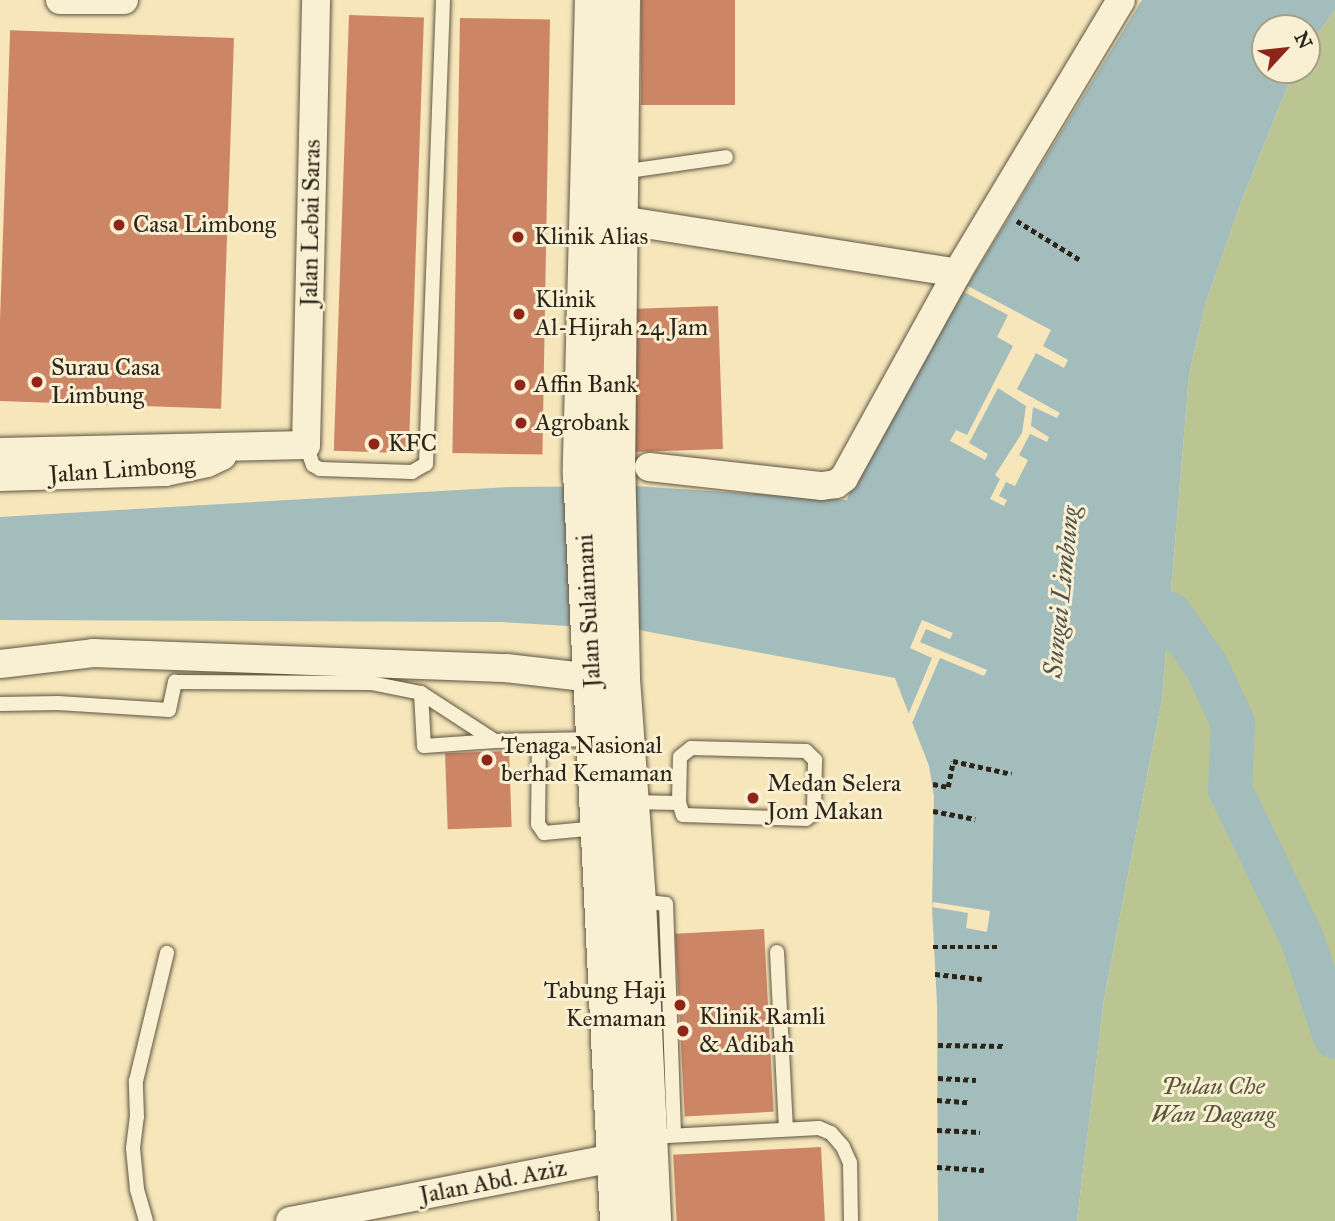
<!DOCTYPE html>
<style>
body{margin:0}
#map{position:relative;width:1335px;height:1221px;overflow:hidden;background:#f6e6ba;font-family:"IM FELL Great Primer",serif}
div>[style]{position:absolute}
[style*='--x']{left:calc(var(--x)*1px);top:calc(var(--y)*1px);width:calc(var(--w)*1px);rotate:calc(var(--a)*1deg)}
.green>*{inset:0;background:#bbc591}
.water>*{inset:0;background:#a3bcbc}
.pier>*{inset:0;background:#f6e6ba}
.river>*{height:44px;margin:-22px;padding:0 22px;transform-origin:22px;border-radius:22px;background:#a3bcbc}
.building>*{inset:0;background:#cc8666;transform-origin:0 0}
.path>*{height:4.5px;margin-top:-2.25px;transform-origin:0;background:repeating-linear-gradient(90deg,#2d251a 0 5px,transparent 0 8.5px)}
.roads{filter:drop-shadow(0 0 2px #5f5542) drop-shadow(0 0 2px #5f5542)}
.lane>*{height:14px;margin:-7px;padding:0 7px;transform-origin:7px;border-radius:7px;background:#f9efd2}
.street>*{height:28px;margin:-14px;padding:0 14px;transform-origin:14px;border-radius:14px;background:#f9efd2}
.secondary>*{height:38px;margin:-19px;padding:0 19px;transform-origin:19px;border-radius:19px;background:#f9efd2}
.dots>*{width:19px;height:19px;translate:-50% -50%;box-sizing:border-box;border:4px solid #f9efd2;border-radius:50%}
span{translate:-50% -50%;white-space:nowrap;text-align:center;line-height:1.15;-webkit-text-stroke:6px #f9efd2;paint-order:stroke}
.street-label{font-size:24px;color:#2d251a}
.poi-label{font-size:24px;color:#2d251a}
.left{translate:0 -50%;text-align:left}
.right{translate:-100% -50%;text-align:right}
.park-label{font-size:24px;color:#58553e;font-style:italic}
.water-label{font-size:26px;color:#50524b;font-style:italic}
.north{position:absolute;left:1251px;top:14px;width:70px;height:70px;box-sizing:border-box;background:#f9efd2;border:2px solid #a79e88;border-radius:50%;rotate:63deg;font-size:19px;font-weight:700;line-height:28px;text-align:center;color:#2d251a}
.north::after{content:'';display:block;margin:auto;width:24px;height:32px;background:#8f2418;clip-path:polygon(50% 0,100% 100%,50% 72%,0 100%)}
</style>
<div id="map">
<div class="green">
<i style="clip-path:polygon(1335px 10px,1335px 1221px,1077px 1221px,1104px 999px,1162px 699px,1189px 375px,1205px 305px,1241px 202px,1294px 70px,1307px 70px,1307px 48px)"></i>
</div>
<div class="water">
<i style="clip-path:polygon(1142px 0,1335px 0,1335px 10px,1307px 48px,1307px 28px,1265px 28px,1265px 70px,1294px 70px,1241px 202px,1205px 305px,1189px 375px,1162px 699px,1104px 999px,1077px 1221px,938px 1221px,937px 1004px,932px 907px,934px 796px,929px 766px,895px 678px,639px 630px,501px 622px,0 620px,0 517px,509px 487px,634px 486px,847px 500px,852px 483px,940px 330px)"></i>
</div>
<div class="pier">
<i style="clip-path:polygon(968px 286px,1051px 330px,1043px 346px,1068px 360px,1064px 368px,1036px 353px,1017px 389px,1060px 413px,1057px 418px,1033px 407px,1031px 426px,1049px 437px,1047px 442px,1030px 434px,1019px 455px,1028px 460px,1015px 486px,1006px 482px,999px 496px,1007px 500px,1004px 506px,990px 499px,1000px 479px,995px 475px,1022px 433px,1026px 406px,998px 388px,969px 443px,988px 454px,985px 460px,950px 441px,956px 430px,967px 435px,1013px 346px,997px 337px,1008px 315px,964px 292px)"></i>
<i style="clip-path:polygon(922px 620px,953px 633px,950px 639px,926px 629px,920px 642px,987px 670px,984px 676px,940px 658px,912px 723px,908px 715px,932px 658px,910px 648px)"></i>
<i style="clip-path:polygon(933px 902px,990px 911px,987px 932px,966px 928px,968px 913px,932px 907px)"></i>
</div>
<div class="river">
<i style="--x:1170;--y:614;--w:65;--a:55.1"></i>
<i style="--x:1207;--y:667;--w:62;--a:65.1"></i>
<i style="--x:1233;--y:723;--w:66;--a:92.6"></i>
<i style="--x:1230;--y:789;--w:169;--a:64.3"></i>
<i style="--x:1303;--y:941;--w:101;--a:71.6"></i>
</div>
<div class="building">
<i style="left:641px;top:0;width:94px;height:105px"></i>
<i style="left:349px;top:15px;width:75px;height:436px;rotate:2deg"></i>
<i style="left:460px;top:18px;width:90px;height:435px;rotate:1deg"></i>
<i style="left:234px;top:38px;width:371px;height:224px;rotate:92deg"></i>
<i style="left:718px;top:306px;width:143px;height:89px;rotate:88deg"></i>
<i style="left:509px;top:751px;width:76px;height:64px;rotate:88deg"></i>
<i style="left:764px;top:929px;width:183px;height:89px;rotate:87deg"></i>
<i style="left:821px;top:1147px;width:74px;height:148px;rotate:87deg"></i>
</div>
<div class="path">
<i style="--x:1017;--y:221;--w:76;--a:31.6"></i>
<i style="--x:933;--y:784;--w:15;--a:11"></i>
<i style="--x:948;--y:787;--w:26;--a:-79"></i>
<i style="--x:953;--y:761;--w:60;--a:12.4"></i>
<i style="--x:933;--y:811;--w:43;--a:10.8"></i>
<i style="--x:933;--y:947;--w:68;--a:0"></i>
<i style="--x:935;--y:974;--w:47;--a:6.1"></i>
<i style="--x:938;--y:1045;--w:66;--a:0.9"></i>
<i style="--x:938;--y:1078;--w:38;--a:3"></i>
<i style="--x:937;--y:1100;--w:31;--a:4"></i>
<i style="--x:937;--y:1130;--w:43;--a:2.7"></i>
<i style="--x:937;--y:1167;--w:47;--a:3.7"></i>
</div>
<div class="roads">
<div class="lane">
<i style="--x:621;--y:172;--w:106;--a:-8.1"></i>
<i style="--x:306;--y:445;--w:21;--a:71"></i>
<i style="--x:313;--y:465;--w:8;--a:30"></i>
<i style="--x:320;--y:469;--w:92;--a:1.9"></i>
<i style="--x:412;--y:472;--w:16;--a:-30"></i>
<i style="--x:426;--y:464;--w:464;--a:-87.9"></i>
<i style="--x:421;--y:693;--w:53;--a:86.8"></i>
<i style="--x:424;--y:746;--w:71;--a:-4"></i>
<i style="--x:0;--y:704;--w:58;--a:-1"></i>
<i style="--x:58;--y:703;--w:111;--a:3.6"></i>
<i style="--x:169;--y:710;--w:29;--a:-78"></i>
<i style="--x:175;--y:682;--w:196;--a:0.3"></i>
<i style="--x:371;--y:683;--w:51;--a:11.3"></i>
<i style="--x:421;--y:693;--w:88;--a:33"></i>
<i style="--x:495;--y:741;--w:98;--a:-1.2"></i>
<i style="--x:539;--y:741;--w:83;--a:90.7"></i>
<i style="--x:538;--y:824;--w:11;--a:56"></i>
<i style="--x:544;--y:833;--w:54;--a:-5.3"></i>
<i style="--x:631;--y:802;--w:48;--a:1.2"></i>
<i style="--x:679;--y:803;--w:46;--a:-88.8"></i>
<i style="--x:680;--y:757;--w:14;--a:-39"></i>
<i style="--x:691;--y:748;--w:115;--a:1.5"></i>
<i style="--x:806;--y:751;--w:13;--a:45"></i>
<i style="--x:815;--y:760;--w:53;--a:91.1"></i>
<i style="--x:814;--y:813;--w:10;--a:143"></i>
<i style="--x:806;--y:819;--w:123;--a:-178.1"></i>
<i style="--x:683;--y:815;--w:13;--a:-108"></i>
<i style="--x:638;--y:901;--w:28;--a:6"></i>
<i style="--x:666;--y:904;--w:230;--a:88"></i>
<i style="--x:777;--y:952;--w:177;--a:87.1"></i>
<i style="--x:649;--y:1137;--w:170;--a:-3"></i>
<i style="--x:819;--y:1128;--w:13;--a:23"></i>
<i style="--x:831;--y:1133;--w:18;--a:49"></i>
<i style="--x:843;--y:1147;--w:17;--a:66"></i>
<i style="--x:850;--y:1163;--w:58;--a:89"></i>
<i style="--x:146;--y:1221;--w:33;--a:-106"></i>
<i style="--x:137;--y:1189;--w:41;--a:-95.6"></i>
<i style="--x:133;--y:1148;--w:31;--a:-83"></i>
<i style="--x:137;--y:1117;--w:36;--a:-92"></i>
<i style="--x:136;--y:1081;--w:132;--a:-76.4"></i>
</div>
<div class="street">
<i style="--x:60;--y:0;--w:64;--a:0"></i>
<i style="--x:620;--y:220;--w:341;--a:8.9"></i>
<i style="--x:0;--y:452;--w:306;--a:-1.3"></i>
<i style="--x:306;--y:445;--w:445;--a:-88.7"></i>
<i style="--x:649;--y:467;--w:174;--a:6.3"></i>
<i style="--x:822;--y:486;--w:14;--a:-8"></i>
<i style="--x:836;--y:484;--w:10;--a:-37"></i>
<i style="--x:844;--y:478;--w:234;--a:-61.1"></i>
<i style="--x:957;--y:273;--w:318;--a:-59"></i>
<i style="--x:0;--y:477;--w:165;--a:-1.7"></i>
<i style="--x:165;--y:472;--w:43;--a:-12.1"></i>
<i style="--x:207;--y:463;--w:17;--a:-25"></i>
<i style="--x:0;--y:664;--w:94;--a:-6.7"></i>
<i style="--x:93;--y:653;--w:413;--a:2.1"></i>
<i style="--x:506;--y:668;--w:87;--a:6.6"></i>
<i style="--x:290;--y:1221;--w:330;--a:-11"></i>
</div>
<div class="secondary">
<i style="--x:594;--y:0;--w:472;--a:91.5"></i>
<i style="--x:582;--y:472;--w:750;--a:87.17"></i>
<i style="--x:621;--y:0;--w:457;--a:90.6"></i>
<i style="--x:616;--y:457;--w:222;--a:88.7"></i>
<i style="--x:621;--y:679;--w:223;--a:85.9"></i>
<i style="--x:637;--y:901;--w:320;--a:87.3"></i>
</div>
</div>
<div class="dots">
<i style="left:119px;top:225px;background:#8f2418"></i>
<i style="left:518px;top:237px;background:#8f2418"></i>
<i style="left:519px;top:314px;background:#8f2418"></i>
<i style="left:37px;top:382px;background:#8f2418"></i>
<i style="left:520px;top:385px;background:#8f2418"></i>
<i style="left:521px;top:423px;background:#8f2418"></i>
<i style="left:374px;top:444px;background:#8f2418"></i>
<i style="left:487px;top:760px;background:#8f2418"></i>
<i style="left:753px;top:798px;background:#8f2418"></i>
<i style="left:680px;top:1005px;background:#8f2418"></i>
<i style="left:683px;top:1031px;background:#8f2418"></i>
</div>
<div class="street-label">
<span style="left:311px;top:223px;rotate:-89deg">Jalan Lebai Saras</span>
<span style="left:122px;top:470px;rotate:-4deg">Jalan Limbong</span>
<span style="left:589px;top:611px;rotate:-93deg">Jalan Sulaimani</span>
<span style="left:493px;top:1182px;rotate:-11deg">Jalan Abd. Aziz</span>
</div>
<div class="poi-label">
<span class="left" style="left:133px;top:225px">Casa Limbong</span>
<span class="left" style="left:534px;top:237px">Klinik Alias</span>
<span class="left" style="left:535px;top:314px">Klinik<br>Al-Hijrah 24 Jam</span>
<span class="left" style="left:51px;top:382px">Surau Casa<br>Limbung</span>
<span class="left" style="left:534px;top:385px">Affin Bank</span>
<span class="left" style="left:535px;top:423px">Agrobank</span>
<span class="left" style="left:388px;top:444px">KFC</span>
<span class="left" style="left:501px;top:760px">Tenaga Nasional<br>berhad Kemaman</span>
<span class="left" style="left:767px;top:798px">Medan Selera<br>Jom Makan</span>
<span class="right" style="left:666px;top:1005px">Tabung Haji<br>Kemaman</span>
<span class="left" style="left:699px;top:1031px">Klinik Ramli<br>&amp; Adibah</span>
</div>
<div class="park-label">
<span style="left:1213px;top:1101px">Pulau Che<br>Wan Dagang</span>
</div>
<div class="water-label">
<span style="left:1062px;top:592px;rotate:-84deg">Sungai Limbung</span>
</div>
<div class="north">N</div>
</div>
